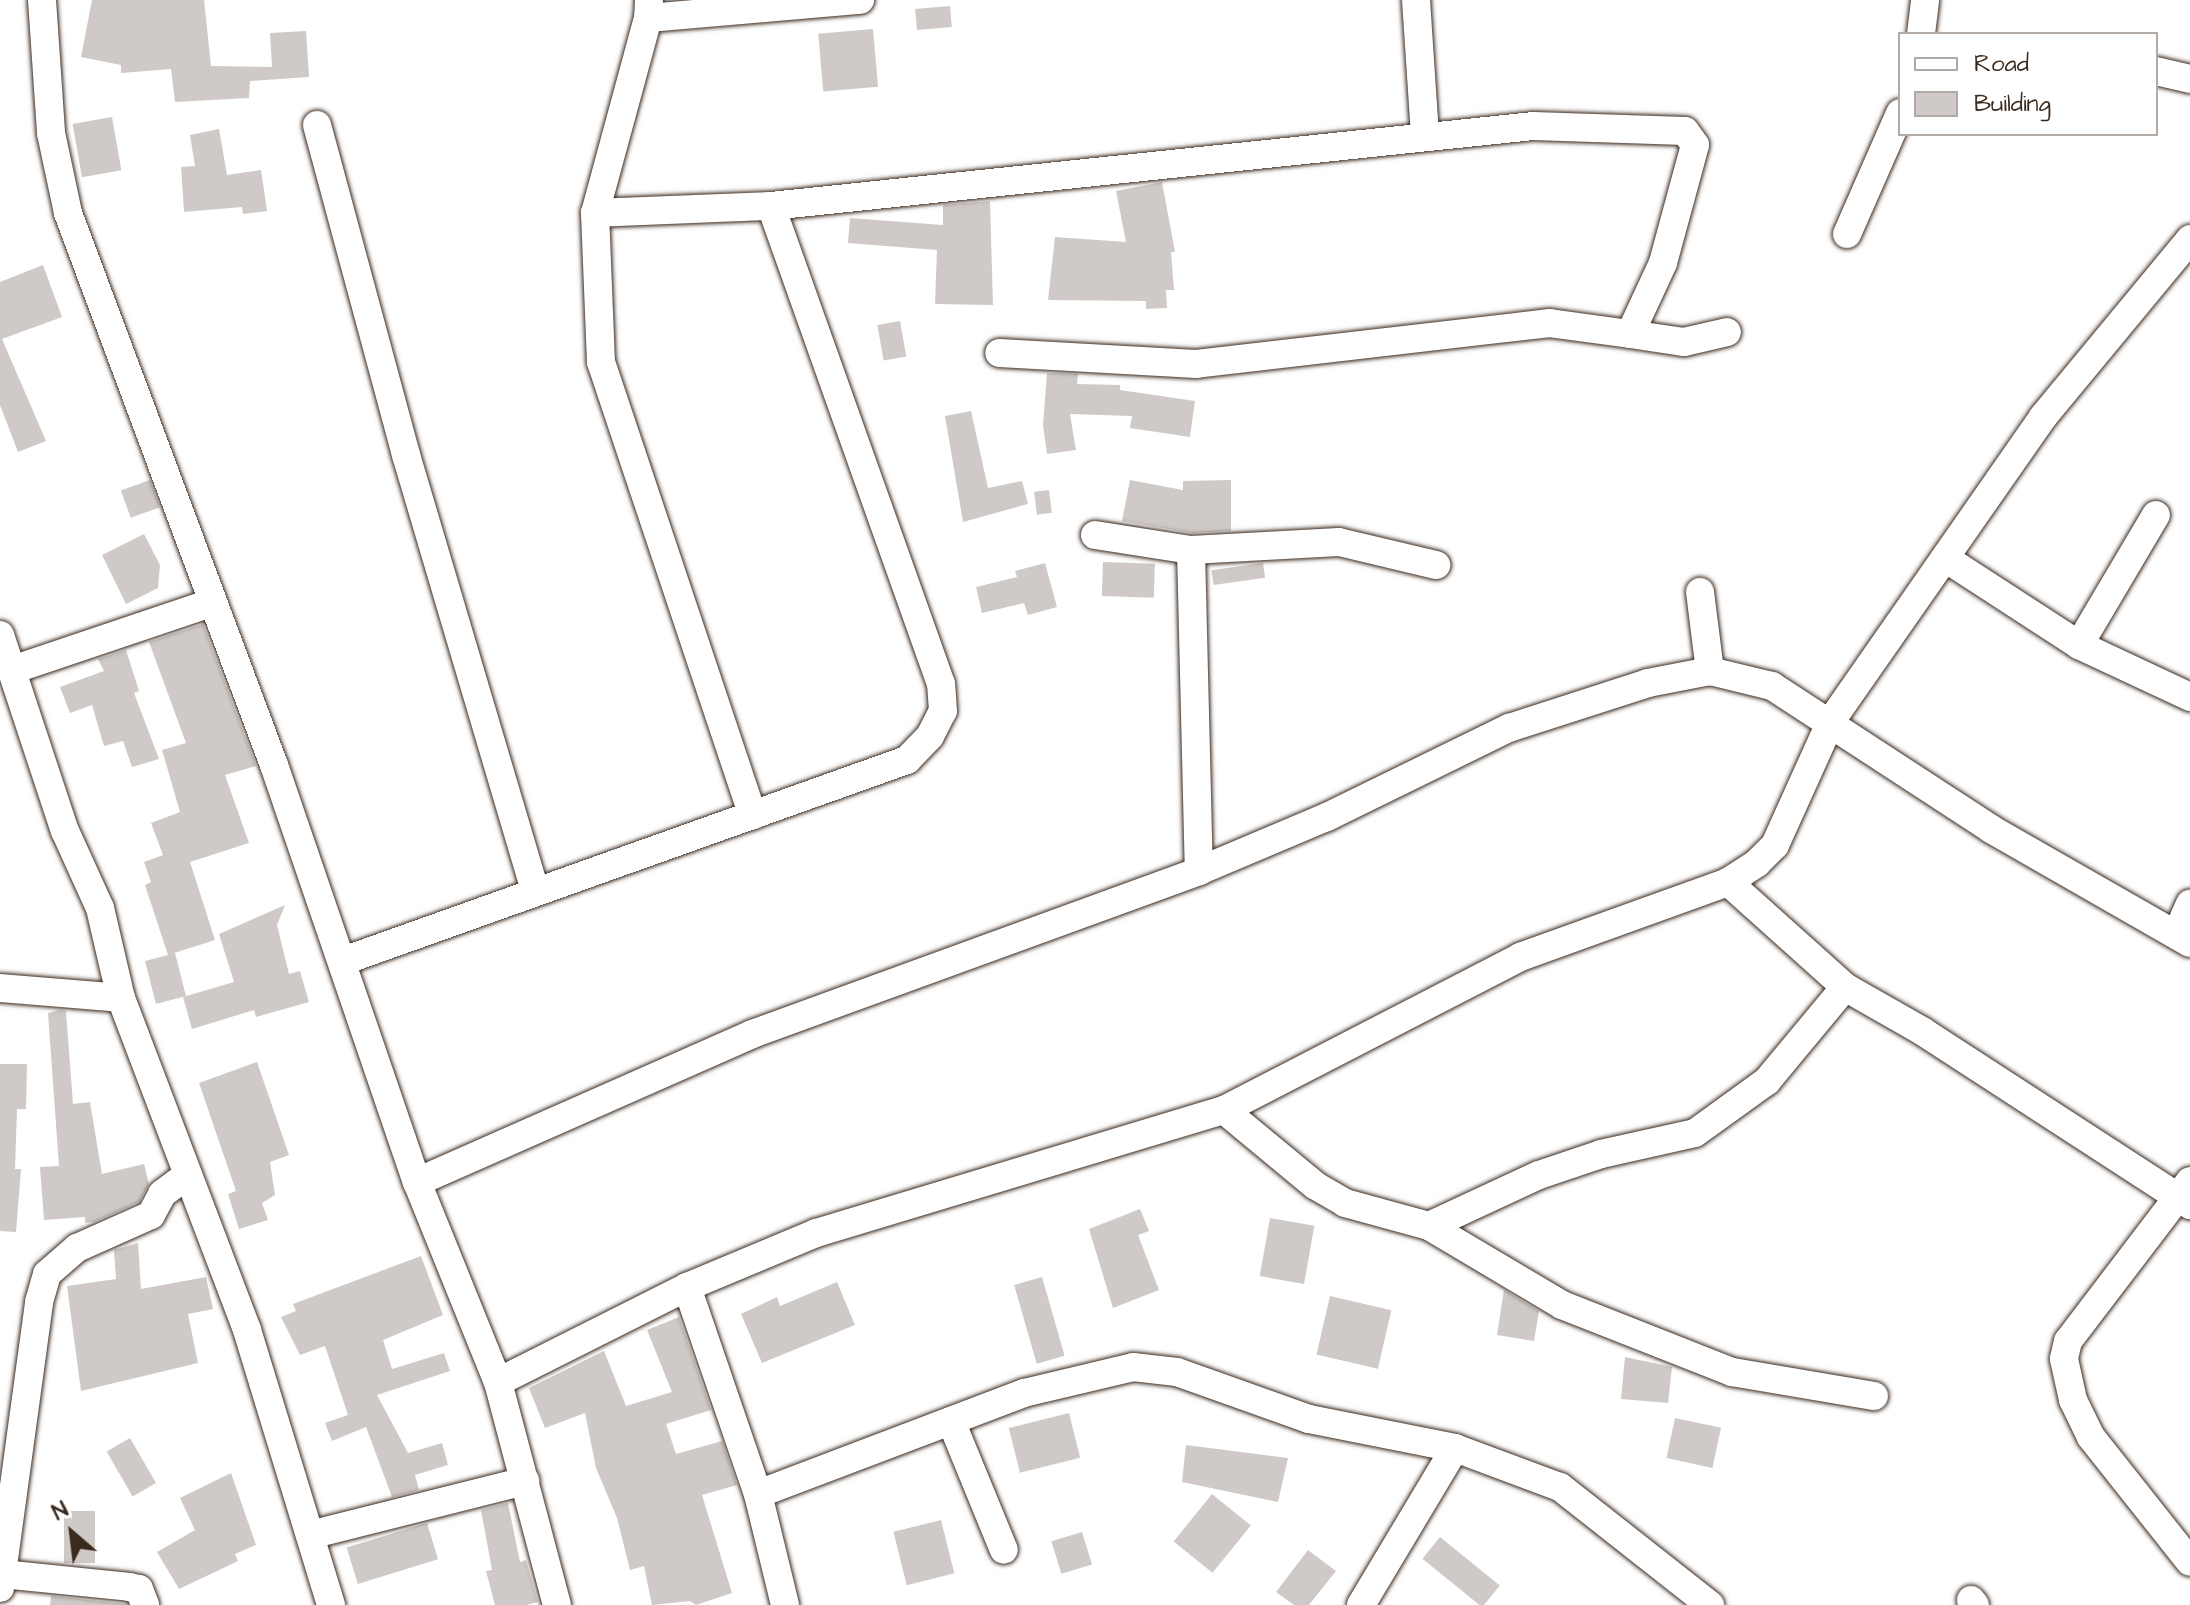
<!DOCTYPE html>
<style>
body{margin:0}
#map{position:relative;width:2190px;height:1605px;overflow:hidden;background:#fff;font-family:"Architects Daughter",sans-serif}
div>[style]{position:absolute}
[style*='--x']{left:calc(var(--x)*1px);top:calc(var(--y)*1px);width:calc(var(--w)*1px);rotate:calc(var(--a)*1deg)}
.building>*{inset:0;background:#cfcac7;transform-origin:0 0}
.roads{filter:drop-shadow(0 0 2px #3b2a1e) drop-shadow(0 0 2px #3b2a1e)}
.minor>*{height:28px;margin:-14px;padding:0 14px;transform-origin:14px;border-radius:14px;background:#fff}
span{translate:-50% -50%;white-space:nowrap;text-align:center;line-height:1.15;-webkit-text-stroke:6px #fff;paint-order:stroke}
.legend{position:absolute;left:1898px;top:32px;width:260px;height:104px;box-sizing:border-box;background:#fff;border:2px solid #b1aaa5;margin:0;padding:10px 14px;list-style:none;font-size:24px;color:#3b2a1e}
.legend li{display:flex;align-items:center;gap:16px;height:40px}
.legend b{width:40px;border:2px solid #b1aaa5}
.north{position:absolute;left:32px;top:1493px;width:80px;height:80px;-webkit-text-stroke:6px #fff;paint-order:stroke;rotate:332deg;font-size:22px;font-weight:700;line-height:32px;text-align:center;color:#3b2a1e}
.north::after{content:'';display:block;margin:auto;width:28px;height:36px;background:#3b2a1e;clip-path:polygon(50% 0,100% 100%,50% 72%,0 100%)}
</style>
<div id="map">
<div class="building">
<i style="clip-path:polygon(92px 0,204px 0,211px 66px,272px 67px,270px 33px,306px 31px,309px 77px,250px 81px,249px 98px,175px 102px,171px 69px,121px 73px,121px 65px,81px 57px)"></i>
<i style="left:950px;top:6px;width:21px;height:35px;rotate:85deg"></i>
<i style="left:873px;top:29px;width:58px;height:55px;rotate:85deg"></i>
<i style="left:112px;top:117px;width:54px;height:40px;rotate:80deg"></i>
<i style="clip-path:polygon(219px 129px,227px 175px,261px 170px,267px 211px,243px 214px,242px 207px,184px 212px,181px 167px,195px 166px,190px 135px)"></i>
<i style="clip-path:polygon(1162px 182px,1175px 252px,1171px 252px,1174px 290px,1166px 290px,1167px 308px,1146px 309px,1146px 301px,1048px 300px,1055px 237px,1126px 242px,1116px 191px)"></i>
<i style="clip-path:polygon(990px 201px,993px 305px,935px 304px,937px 250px,848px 243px,850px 218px,943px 225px,943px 205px)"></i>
<i style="clip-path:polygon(43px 265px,62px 317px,2px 339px,46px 441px,18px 452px,0 405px,0 282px)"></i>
<i style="left:900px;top:321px;width:36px;height:23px;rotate:80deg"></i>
<i style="clip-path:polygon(1047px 373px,1078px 374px,1077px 384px,1120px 385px,1120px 390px,1195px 401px,1190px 437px,1130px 428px,1132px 416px,1070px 414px,1076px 450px,1047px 454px,1043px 425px)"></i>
<i style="clip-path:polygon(971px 411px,988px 488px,1022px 481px,1028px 504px,963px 522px,945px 416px)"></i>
<i style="left:150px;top:480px;width:29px;height:31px;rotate:70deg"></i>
<i style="clip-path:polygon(1130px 480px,1183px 490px,1183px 481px,1231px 480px,1231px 531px,1192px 533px,1122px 521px)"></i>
<i style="left:1049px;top:490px;width:23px;height:15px;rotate:83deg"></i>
<i style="clip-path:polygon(144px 534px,160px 565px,158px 588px,126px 604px,102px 555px)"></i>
<i style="left:1103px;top:562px;width:52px;height:34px;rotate:2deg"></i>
<i style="clip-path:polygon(1045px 563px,1057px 607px,1028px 615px,1024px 603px,982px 613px,976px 587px,1017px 577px,1015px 571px)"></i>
<i style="left:1263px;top:563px;width:15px;height:52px;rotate:82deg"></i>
<i style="clip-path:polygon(203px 624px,256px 766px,225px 775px,249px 843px,190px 862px,215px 940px,168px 955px,175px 953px,186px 996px,156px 1004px,145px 961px,168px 955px,145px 885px,151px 882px,144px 862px,163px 855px,151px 823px,180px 812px,162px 750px,186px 743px,149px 642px)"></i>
<i style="clip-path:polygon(126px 650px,139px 691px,134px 693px,159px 759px,132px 767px,123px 741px,104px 746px,92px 705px,70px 713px,60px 687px,104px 671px,98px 659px)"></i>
<i style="clip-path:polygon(285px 905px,277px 925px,289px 974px,300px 971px,309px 1002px,256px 1017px,254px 1010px,192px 1029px,183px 997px,234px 982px,219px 934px)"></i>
<i style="clip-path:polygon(59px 1010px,66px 1011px,73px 1104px,90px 1102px,102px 1174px,144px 1164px,149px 1184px,139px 1202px,94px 1222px,85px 1223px,85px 1217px,44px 1220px,40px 1167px,59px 1166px,48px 1013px)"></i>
<i style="clip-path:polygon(257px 1062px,289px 1155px,270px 1162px,275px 1195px,262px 1203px,268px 1220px,239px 1229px,228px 1194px,236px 1191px,199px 1083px)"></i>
<i style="clip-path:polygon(0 1064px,27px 1064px,26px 1109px,17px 1109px,15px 1169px,21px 1169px,16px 1232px,0 1231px)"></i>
<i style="clip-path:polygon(1140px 1209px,1149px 1231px,1138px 1235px,1159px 1290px,1113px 1308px,1089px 1229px)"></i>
<i style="left:1270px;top:1218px;width:45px;height:59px;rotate:10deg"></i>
<i style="clip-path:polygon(138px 1243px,141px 1289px,206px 1277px,213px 1309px,188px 1314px,198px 1363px,81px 1391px,67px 1286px,116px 1279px,114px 1250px)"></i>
<i style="clip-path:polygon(421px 1256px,443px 1315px,383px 1340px,392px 1369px,444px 1353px,450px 1371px,377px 1395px,408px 1453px,442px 1443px,448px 1465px,415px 1475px,419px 1490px,392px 1497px,366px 1427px,332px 1441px,325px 1423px,348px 1415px,325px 1346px,300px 1355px,281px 1317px,296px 1311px,293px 1304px)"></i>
<i style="left:1042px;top:1277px;width:82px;height:29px;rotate:74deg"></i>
<i style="clip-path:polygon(837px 1282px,855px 1325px,762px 1363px,741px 1314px,777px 1297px,780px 1306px)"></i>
<i style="clip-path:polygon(1504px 1290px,1539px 1311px,1534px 1341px,1497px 1335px)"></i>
<i style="left:1330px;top:1296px;width:63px;height:60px;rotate:13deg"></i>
<i style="clip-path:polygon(679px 1317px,711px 1410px,666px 1424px,676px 1454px,722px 1441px,737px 1485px,702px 1495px,732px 1593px,696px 1605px,690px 1601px,652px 1605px,644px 1566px,630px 1570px,617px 1518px,596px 1468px,585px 1413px,545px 1428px,529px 1388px,604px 1351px,626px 1406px,672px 1392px,647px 1330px)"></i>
<i style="clip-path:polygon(1625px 1357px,1672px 1367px,1668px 1403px,1621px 1399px)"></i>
<i style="left:1069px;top:1413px;width:46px;height:62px;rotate:76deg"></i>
<i style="left:1675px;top:1418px;width:47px;height:41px;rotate:12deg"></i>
<i style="left:130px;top:1438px;width:52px;height:27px;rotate:60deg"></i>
<i style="clip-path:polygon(1186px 1445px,1288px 1458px,1278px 1502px,1182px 1482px)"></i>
<i style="clip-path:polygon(231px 1473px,256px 1545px,235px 1554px,238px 1561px,179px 1589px,157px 1552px,195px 1530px,180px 1498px)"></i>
<i style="left:1212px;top:1494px;width:50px;height:61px;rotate:39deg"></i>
<i style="clip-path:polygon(508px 1503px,520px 1562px,526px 1560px,538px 1602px,526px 1605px,495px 1605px,486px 1571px,492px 1570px,481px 1510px)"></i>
<i style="left:64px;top:1511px;width:31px;height:52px"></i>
<i style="left:941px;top:1520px;width:55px;height:49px;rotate:76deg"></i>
<i style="left:427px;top:1523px;width:38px;height:84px;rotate:73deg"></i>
<i style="left:1082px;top:1532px;width:34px;height:32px;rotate:73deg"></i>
<i style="left:1440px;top:1537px;width:77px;height:28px;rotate:39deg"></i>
<i style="clip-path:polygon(1308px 1550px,1336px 1571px,1309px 1605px,1294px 1605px,1276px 1592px)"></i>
<i style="clip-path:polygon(51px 1596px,126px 1604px,127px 1605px,50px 1605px)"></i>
</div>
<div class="roads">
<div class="minor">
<i style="--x:42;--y:0;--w:133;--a:86.1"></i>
<i style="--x:51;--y:133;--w:82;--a:78"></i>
<i style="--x:68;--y:213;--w:589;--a:69.54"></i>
<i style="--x:274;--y:765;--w:441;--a:71.1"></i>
<i style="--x:417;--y:1182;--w:216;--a:68"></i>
<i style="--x:498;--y:1382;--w:231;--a:75.2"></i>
<i style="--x:1416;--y:0;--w:134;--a:86.2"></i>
<i style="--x:649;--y:1;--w:17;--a:93"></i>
<i style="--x:648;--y:18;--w:213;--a:-4.9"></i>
<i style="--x:648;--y:18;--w:202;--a:105.2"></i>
<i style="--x:595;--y:213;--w:149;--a:87.7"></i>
<i style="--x:601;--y:362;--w:478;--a:71.5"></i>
<i style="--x:1921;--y:34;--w:34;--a:-83"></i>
<i style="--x:2156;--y:71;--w:35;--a:13"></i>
<i style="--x:317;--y:125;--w:342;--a:74.9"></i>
<i style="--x:406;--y:455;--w:454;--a:73.5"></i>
<i style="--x:595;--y:213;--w:176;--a:-2.3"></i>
<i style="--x:771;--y:206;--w:766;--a:-5.99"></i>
<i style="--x:1533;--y:126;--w:152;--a:1.9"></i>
<i style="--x:1685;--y:131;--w:17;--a:54"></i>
<i style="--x:1695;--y:145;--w:122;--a:105.2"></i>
<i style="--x:1663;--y:263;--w:78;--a:114.9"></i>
<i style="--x:1630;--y:334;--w:81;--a:-172.2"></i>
<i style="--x:1550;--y:323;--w:356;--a:173.4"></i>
<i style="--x:1196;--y:364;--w:197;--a:-176.8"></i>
<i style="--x:1847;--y:234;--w:132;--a:-66.3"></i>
<i style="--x:1630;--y:334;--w:55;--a:8.4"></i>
<i style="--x:1684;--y:342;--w:44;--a:-13.1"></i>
<i style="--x:1095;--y:535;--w:97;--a:8.9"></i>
<i style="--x:1191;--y:550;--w:148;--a:-3.1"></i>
<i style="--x:1339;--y:542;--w:100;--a:13.3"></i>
<i style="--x:1191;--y:550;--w:321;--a:88.6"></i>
<i style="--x:1945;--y:558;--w:160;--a:33"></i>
<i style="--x:2079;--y:645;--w:123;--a:25.1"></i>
<i style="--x:1700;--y:592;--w:80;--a:82.8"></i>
<i style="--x:0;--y:635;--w:206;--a:71.7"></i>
<i style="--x:65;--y:831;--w:85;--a:65.6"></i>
<i style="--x:100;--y:908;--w:92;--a:76.9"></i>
<i style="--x:121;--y:998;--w:355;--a:69.2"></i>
<i style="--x:247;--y:1330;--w:288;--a:73"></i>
<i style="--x:2079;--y:645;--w:151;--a:-59.4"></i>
<i style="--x:12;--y:670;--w:210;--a:-18.6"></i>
<i style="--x:1728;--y:882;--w:157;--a:41.9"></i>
<i style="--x:1845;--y:987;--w:89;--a:29.7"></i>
<i style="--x:1922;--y:1031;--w:320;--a:33"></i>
<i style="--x:2177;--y:933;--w:32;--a:-66"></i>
<i style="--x:343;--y:961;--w:599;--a:-19.62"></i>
<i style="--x:907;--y:760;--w:33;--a:-46"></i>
<i style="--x:930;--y:736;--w:28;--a:-63"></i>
<i style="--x:943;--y:711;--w:27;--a:-94"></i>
<i style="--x:941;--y:684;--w:507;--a:-109.58"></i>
<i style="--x:0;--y:988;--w:121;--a:4.7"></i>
<i style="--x:1224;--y:1110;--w:119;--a:39.6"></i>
<i style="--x:1316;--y:1186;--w:34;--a:30"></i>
<i style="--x:1345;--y:1203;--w:87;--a:15.3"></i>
<i style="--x:1429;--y:1226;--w:155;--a:30.7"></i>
<i style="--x:1562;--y:1305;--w:183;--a:21.5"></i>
<i style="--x:1732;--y:1372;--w:144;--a:9.6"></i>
<i style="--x:2190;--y:1181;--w:201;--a:127.3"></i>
<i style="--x:2068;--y:1341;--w:18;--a:103"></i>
<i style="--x:2064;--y:1359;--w:42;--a:77.6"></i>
<i style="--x:2073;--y:1400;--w:41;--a:64.1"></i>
<i style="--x:2091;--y:1437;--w:159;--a:51.6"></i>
<i style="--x:417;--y:1182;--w:366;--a:-23.8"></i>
<i style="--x:752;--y:1034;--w:476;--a:-20"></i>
<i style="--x:1199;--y:871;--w:139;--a:-22.9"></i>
<i style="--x:1327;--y:817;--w:203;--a:-26.1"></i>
<i style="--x:1509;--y:728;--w:146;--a:-17.9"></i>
<i style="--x:1648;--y:683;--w:63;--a:-11"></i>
<i style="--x:1710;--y:671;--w:64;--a:13.6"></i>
<i style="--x:1772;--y:686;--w:262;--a:33.1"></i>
<i style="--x:1991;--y:829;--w:229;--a:29.8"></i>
<i style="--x:1429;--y:1226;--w:121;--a:-24.9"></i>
<i style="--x:1539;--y:1175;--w:65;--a:-18.7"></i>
<i style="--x:1601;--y:1154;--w:96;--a:-12.6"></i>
<i style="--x:1695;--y:1133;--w:89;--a:-35.8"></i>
<i style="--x:1767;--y:1081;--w:122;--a:-50.3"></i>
<i style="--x:687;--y:1287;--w:219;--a:71.1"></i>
<i style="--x:758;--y:1494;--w:114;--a:76.3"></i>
<i style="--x:498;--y:1382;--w:212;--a:-26.7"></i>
<i style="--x:687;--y:1287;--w:140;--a:-22.7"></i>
<i style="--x:816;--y:1233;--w:426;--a:-16.8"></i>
<i style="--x:1224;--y:1110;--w:333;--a:-27.3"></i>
<i style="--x:1520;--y:957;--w:221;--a:-19.8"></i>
<i style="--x:1728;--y:882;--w:35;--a:-33"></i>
<i style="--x:1757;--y:863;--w:25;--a:-45"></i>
<i style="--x:1775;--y:845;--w:136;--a:-65.7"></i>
<i style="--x:1831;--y:721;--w:371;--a:-55.1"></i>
<i style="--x:2043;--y:417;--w:231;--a:-50.4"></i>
<i style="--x:951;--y:1421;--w:139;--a:67.7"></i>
<i style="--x:758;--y:1494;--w:285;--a:-20.8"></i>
<i style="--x:1024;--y:1393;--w:112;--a:-13.4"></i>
<i style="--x:1133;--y:1367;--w:44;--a:6.5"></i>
<i style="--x:1177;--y:1372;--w:140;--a:19.6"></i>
<i style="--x:1309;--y:1419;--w:149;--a:11.2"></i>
<i style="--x:1455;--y:1448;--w:112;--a:20.4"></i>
<i style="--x:1560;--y:1487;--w:191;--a:38.2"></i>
<i style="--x:310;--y:1535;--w:222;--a:-14.1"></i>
<i style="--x:2;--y:1574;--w:128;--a:5.8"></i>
<i style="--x:129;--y:1587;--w:10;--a:11"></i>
<i style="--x:139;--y:1589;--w:17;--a:69"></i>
<i style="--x:0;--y:1588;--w:289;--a:-82.2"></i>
<i style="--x:39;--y:1302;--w:29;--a:-74"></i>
<i style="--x:47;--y:1274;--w:40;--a:-41"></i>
<i style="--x:77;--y:1248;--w:81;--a:-24"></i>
<i style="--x:151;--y:1215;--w:24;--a:-62"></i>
<i style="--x:162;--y:1194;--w:31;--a:-37"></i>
<i style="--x:1971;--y:1600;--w:6;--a:51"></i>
<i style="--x:1361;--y:1605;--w:183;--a:-59.1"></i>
</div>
</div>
<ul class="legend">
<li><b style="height:10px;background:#fff"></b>Road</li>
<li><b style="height:22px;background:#cfcac7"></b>Building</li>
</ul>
<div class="north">N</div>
</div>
